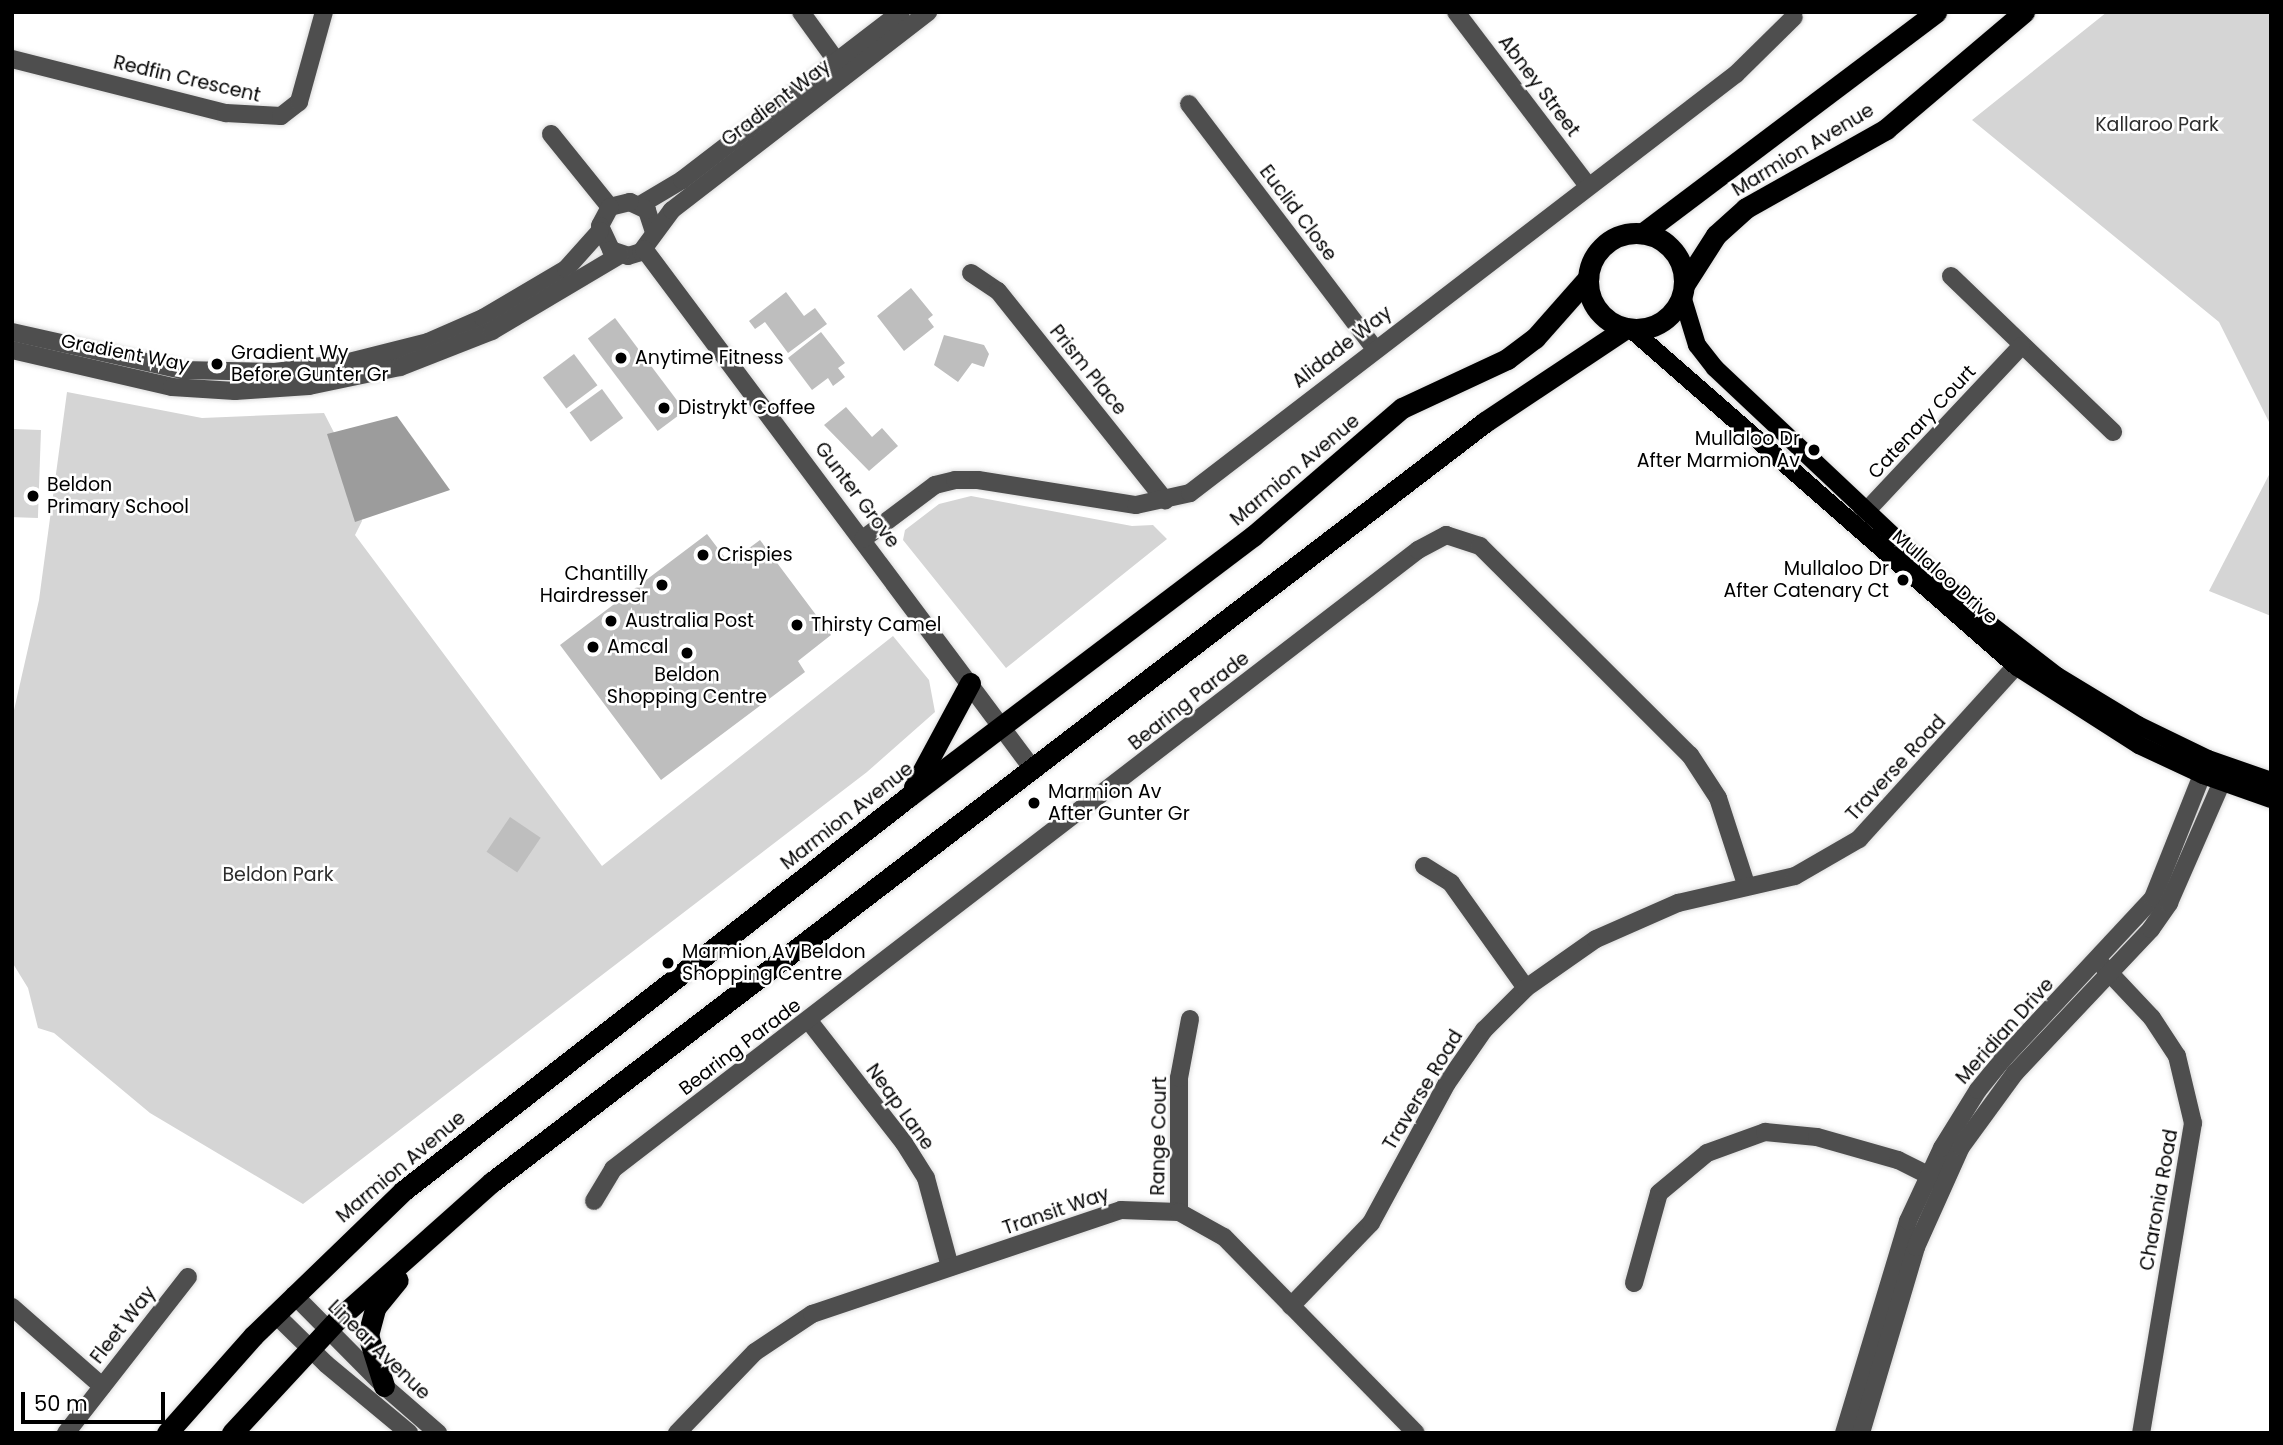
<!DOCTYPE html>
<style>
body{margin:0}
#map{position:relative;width:2283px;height:1445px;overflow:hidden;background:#fff;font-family:Poppins,sans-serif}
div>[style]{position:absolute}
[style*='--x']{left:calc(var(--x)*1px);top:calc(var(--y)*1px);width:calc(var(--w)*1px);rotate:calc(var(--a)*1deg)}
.green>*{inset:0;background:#d5d5d5;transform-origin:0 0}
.water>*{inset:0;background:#9c9c9c}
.building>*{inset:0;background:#bebebe;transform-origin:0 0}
.roads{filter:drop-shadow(0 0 2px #dbdbdb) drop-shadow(0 0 2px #dbdbdb)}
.minor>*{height:18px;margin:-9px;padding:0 9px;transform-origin:9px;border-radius:9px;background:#4e4e4e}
.major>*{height:18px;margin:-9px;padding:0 9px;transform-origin:9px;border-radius:9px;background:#000}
.highway>*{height:21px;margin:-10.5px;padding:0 10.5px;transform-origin:10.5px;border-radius:10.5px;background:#000}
.highway>.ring{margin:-10.5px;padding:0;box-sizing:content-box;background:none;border:21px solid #000;border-radius:50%}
.dots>*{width:19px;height:19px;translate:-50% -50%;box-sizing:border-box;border:4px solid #fff;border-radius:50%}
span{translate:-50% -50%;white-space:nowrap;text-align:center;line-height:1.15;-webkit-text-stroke:5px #fff;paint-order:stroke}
.street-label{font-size:19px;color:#000}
.park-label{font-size:19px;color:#2c2c2c}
.poi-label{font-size:19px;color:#000}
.left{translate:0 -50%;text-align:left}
.right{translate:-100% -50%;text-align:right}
.frame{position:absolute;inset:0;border:14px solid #000;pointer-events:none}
.scale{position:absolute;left:21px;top:1392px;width:144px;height:32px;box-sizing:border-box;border:4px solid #000;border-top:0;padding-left:9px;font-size:21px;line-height:24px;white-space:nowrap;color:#000;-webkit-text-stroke:5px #fff;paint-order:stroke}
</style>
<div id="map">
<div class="green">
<i style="clip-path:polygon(2107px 12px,2271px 12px,2271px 426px,2219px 322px,1972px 120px)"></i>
<i style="clip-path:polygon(67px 392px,202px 418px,324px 413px,344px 452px,362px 521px,355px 535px,602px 866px,893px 636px,929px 680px,935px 712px,867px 772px,303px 1204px,150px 1113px,54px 1033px,38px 1028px,28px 988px,12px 962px,12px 719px,39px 600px)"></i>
<i style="left:12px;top:429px;width:29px;height:88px;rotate:2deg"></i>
<i style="clip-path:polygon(2271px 471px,2271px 616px,2209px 591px)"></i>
<i style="clip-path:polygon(971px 496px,1132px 526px,1153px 525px,1167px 539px,1006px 668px,903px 540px,905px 530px,939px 504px)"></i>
</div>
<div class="water">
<i style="clip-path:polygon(397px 416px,450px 490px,355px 522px,327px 434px)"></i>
</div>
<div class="building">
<i style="clip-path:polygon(911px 288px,933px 315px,928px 319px,934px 327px,904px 351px,877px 316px)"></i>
<i style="clip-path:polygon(786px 292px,804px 316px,815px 308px,827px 324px,788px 353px,765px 322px,755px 329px,749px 321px)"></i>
<i style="left:615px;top:318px;width:116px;height:34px;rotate:53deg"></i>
<i style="clip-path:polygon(821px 332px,845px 363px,838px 368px,845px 377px,833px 386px,828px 378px,812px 390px,788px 358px)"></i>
<i style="clip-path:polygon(944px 335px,984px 345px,989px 354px,984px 367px,972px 363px,958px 382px,934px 365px)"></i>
<i style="left:574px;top:354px;width:39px;height:39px;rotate:53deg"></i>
<i style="left:602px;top:389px;width:36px;height:40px;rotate:54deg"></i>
<i style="clip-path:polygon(846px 407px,872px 437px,882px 428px,898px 446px,869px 471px,824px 425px)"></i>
<i style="clip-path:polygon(707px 534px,729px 563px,760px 540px,831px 635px,798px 661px,805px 672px,661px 780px,560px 645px)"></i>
<i style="left:510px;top:817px;width:37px;height:42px;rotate:34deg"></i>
</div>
<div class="roads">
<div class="minor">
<i style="--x:801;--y:12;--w:72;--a:54.1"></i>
<i style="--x:1456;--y:12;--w:218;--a:52.8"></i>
<i style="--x:12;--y:59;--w:221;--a:14.2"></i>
<i style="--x:226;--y:113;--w:55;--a:3.1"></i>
<i style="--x:281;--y:116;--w:23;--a:-38"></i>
<i style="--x:299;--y:102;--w:93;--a:-74.5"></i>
<i style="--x:1189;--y:104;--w:306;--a:52.8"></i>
<i style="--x:551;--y:134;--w:94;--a:51.1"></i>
<i style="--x:640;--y:205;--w:49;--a:-30.8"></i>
<i style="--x:682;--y:180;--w:276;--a:-37.5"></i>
<i style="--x:654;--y:232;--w:23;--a:-108"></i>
<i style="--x:647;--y:210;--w:19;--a:-155"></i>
<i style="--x:630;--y:202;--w:21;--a:166"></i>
<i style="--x:610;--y:207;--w:21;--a:118"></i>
<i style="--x:600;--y:226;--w:26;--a:65"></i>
<i style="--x:611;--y:250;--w:18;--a:19"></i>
<i style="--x:628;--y:256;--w:14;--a:-17"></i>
<i style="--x:641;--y:252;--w:52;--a:-53.6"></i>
<i style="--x:672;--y:210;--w:324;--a:-37.7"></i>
<i style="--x:644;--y:249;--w:648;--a:53.22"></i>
<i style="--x:971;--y:273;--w:32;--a:34"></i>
<i style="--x:998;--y:291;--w:268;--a:51.4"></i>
<i style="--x:1951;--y:276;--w:225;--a:43.9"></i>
<i style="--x:12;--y:332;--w:174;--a:12.6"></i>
<i style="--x:182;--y:370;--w:93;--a:1.2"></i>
<i style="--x:275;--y:372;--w:71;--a:-7.3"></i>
<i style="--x:345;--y:363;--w:86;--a:-14.2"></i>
<i style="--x:428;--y:342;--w:60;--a:-23.6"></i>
<i style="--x:483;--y:318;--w:96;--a:-30.6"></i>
<i style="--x:566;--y:269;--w:51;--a:-48.2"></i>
<i style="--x:12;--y:350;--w:164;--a:13"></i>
<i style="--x:172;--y:387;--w:63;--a:3.6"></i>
<i style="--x:235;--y:391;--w:74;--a:-3.9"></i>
<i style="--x:309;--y:386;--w:93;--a:-11.8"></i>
<i style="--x:400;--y:367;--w:99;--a:-21.4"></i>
<i style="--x:492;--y:331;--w:149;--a:-30.7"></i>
<i style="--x:1856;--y:522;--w:241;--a:-46.8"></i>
<i style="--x:863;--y:539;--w:90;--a:-36.9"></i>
<i style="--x:935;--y:485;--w:21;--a:-14"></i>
<i style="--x:955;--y:480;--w:23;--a:0"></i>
<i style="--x:978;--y:480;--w:160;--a:9"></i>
<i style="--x:1136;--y:505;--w:55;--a:-12.5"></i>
<i style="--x:1190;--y:493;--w:688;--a:-37.5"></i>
<i style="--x:1736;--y:74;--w:81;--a:-44.5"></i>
<i style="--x:1424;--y:866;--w:32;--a:32"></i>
<i style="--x:1451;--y:883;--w:129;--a:54.5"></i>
<i style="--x:2103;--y:966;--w:71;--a:46.7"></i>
<i style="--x:2152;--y:1018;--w:45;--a:56.7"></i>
<i style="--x:2177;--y:1056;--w:69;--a:76.6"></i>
<i style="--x:2193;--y:1123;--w:314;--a:99.5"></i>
<i style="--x:809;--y:1021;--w:155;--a:52.1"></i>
<i style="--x:904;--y:1143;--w:41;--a:57.8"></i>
<i style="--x:926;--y:1178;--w:92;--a:74.9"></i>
<i style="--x:594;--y:1201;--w:37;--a:-59"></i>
<i style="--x:613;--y:1169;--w:1015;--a:-37.56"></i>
<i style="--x:1418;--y:550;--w:32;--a:-28"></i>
<i style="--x:1446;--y:535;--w:36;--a:18"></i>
<i style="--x:1480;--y:546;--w:296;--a:44.9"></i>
<i style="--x:1690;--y:755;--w:51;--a:56.9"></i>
<i style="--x:1718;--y:798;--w:90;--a:72"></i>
<i style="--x:1179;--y:1212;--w:134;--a:-90"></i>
<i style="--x:1179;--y:1078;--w:60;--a:-79.4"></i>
<i style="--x:1634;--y:1283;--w:93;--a:-74.5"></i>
<i style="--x:1659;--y:1193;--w:62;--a:-39.8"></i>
<i style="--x:1707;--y:1153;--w:62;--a:-19.9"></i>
<i style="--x:1765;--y:1132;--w:52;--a:5.5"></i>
<i style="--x:1817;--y:1137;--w:84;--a:15.9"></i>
<i style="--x:1898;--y:1160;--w:45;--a:26.6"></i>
<i style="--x:294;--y:1295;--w:128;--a:45.3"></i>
<i style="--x:384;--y:1386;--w:72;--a:41"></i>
<i style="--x:1291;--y:1306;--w:115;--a:-46.1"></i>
<i style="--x:1371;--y:1223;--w:159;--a:-61.5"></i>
<i style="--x:1447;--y:1083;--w:65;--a:-55.1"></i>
<i style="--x:1484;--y:1030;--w:59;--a:-45"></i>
<i style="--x:1526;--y:988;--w:85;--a:-35"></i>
<i style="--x:1596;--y:939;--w:90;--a:-23.7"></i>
<i style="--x:1678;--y:903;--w:120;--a:-13"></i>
<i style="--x:1795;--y:876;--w:74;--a:-30"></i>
<i style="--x:1859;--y:839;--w:247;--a:-47.8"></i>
<i style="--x:12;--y:1307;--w:120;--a:41.3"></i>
<i style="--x:275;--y:1314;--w:71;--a:44.4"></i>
<i style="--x:326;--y:1364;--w:108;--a:39.7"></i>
<i style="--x:66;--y:1433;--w:198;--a:-52"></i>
<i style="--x:677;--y:1433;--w:112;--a:-46.1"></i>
<i style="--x:755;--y:1352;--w:69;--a:-33.7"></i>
<i style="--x:812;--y:1314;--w:326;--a:-18.6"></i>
<i style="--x:1121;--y:1210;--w:58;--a:2"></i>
<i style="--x:1179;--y:1212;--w:51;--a:29.1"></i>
<i style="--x:1224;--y:1237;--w:274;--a:45.6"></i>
<i style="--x:1844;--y:1433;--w:221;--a:-73.2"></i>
<i style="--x:1908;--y:1221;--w:81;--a:-65"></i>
<i style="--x:1942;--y:1148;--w:68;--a:-58.2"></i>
<i style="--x:1978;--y:1090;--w:41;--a:-50.9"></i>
<i style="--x:2004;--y:1058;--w:219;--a:-47"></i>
<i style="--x:2153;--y:898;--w:146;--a:-68.3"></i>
<i style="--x:1861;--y:1433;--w:194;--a:-73.5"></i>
<i style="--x:1916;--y:1247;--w:110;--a:-65.8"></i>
<i style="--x:1961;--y:1147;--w:92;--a:-53.9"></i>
<i style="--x:2015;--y:1073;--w:198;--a:-46.6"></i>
<i style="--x:2151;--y:929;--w:32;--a:-55"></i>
<i style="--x:2169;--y:903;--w:145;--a:-66.4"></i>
</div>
<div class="major">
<i style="--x:1682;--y:296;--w:51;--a:73"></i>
<i style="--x:1697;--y:345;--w:29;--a:52"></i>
<i style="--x:1715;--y:368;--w:356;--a:43.3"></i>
<i style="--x:1974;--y:612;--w:105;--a:37.6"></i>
<i style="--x:2057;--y:676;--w:95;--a:31.2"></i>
<i style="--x:2138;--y:725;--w:78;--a:25.9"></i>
<i style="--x:2208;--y:759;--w:67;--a:19.2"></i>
<i style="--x:1631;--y:329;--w:513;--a:41.21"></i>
<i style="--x:2017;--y:667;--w:145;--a:32.6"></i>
<i style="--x:2139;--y:745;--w:71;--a:25.1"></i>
<i style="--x:2203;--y:775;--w:72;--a:19.4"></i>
</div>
<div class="highway">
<i class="ring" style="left:1588px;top:233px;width:75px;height:75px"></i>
<i style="--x:1643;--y:233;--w:367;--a:-37"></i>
<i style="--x:1684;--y:285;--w:59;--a:-57.4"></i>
<i style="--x:1716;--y:235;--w:40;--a:-42"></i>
<i style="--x:1746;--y:208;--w:161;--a:-29.4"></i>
<i style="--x:1886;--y:129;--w:181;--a:-40.3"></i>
<i style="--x:914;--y:787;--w:118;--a:-61.7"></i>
<i style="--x:384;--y:1386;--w:53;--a:-107.4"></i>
<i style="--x:368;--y:1335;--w:28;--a:-75"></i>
<i style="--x:375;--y:1308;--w:36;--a:-51"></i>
<i style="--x:167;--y:1433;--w:130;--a:-48.4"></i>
<i style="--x:253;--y:1336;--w:209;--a:-44"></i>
<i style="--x:403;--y:1191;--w:641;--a:-37.96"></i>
<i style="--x:908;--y:797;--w:433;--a:-37.1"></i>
<i style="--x:1253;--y:536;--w:196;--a:-40.7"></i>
<i style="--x:1402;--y:408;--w:116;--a:-25"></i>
<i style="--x:1507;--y:359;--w:35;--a:-37"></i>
<i style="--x:1535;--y:338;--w:80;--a:-48.5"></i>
<i style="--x:232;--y:1433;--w:156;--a:-47.1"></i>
<i style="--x:338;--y:1319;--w:206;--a:-41.7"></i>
<i style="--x:492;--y:1182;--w:1250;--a:-37.43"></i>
<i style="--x:1485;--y:422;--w:169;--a:-33.7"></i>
</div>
</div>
<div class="dots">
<i style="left:621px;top:358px;background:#000"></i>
<i style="left:217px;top:364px;background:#000"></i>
<i style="left:664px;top:408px;background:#000"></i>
<i style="left:1814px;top:450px;background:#000"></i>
<i style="left:33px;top:496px;background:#000"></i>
<i style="left:703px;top:555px;background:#000"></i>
<i style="left:1903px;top:580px;background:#000"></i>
<i style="left:662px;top:585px;background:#000"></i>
<i style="left:611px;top:621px;background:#000"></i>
<i style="left:797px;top:625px;background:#000"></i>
<i style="left:593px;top:647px;background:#000"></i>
<i style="left:687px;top:653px;background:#000"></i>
<i style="left:1034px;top:803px;background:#000"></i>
<i style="left:668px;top:963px;background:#000"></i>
</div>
<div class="street-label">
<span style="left:187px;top:79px;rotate:13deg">Redfin Crescent</span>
<span style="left:1539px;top:86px;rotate:53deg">Abney Street</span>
<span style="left:776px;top:103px;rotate:-37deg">Gradient Way</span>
<span style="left:1803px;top:150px;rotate:-31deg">Marmion Avenue</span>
<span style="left:1298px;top:213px;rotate:53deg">Euclid Close</span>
<span style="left:1342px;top:347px;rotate:-38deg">Alidade Way</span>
<span style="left:125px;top:353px;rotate:11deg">Gradient Way</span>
<span style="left:1088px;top:370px;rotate:51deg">Prism Place</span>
<span style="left:1922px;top:422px;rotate:-47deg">Catenary Court</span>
<span style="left:1295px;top:470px;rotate:-40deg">Marmion Avenue</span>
<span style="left:857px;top:495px;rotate:53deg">Gunter Grove</span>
<span style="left:1945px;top:577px;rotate:41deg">Mullaloo Drive</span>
<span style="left:1189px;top:701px;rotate:-38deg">Bearing Parade</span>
<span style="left:1896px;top:768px;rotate:-47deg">Traverse Road</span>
<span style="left:847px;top:816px;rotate:-38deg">Marmion Avenue</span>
<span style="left:2005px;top:1031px;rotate:-48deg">Meridian Drive</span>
<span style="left:740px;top:1047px;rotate:-37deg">Bearing Parade</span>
<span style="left:1423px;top:1090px;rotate:-59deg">Traverse Road</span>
<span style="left:900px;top:1107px;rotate:54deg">Neap Lane</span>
<span style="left:1159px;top:1136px;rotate:-89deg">Range Court</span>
<span style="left:401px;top:1167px;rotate:-40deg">Marmion Avenue</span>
<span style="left:2159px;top:1200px;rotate:-80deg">Charonia Road</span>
<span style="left:1056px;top:1211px;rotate:-19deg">Transit Way</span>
<span style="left:123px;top:1325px;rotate:-52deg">Fleet Way</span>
<span style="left:379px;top:1350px;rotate:44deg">Linear Avenue</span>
</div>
<div class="park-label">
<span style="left:2157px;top:125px">Kallaroo Park</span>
<span style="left:278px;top:875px">Beldon Park</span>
</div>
<div class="poi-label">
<span class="left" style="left:231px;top:364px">Gradient Wy<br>Before Gunter Gr</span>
<span class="left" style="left:635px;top:358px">Anytime Fitness</span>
<span class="left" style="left:678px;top:408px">Distrykt Coffee</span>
<span class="right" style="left:1800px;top:450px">Mullaloo Dr<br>After Marmion Av</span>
<span class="left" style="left:47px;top:496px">Beldon<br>Primary School</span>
<span class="left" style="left:717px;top:555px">Crispies</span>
<span class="right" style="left:1889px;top:580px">Mullaloo Dr<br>After Catenary Ct</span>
<span class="right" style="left:648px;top:585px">Chantilly<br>Hairdresser</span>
<span class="left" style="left:625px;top:621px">Australia Post</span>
<span class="left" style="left:811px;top:625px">Thirsty Camel</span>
<span class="left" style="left:607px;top:647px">Amcal</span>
<span style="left:687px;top:686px">Beldon<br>Shopping Centre</span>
<span class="left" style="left:1048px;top:803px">Marmion Av<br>After Gunter Gr</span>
<span class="left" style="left:682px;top:963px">Marmion Av Beldon<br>Shopping Centre</span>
</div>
<div class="frame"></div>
<div class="scale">50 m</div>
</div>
